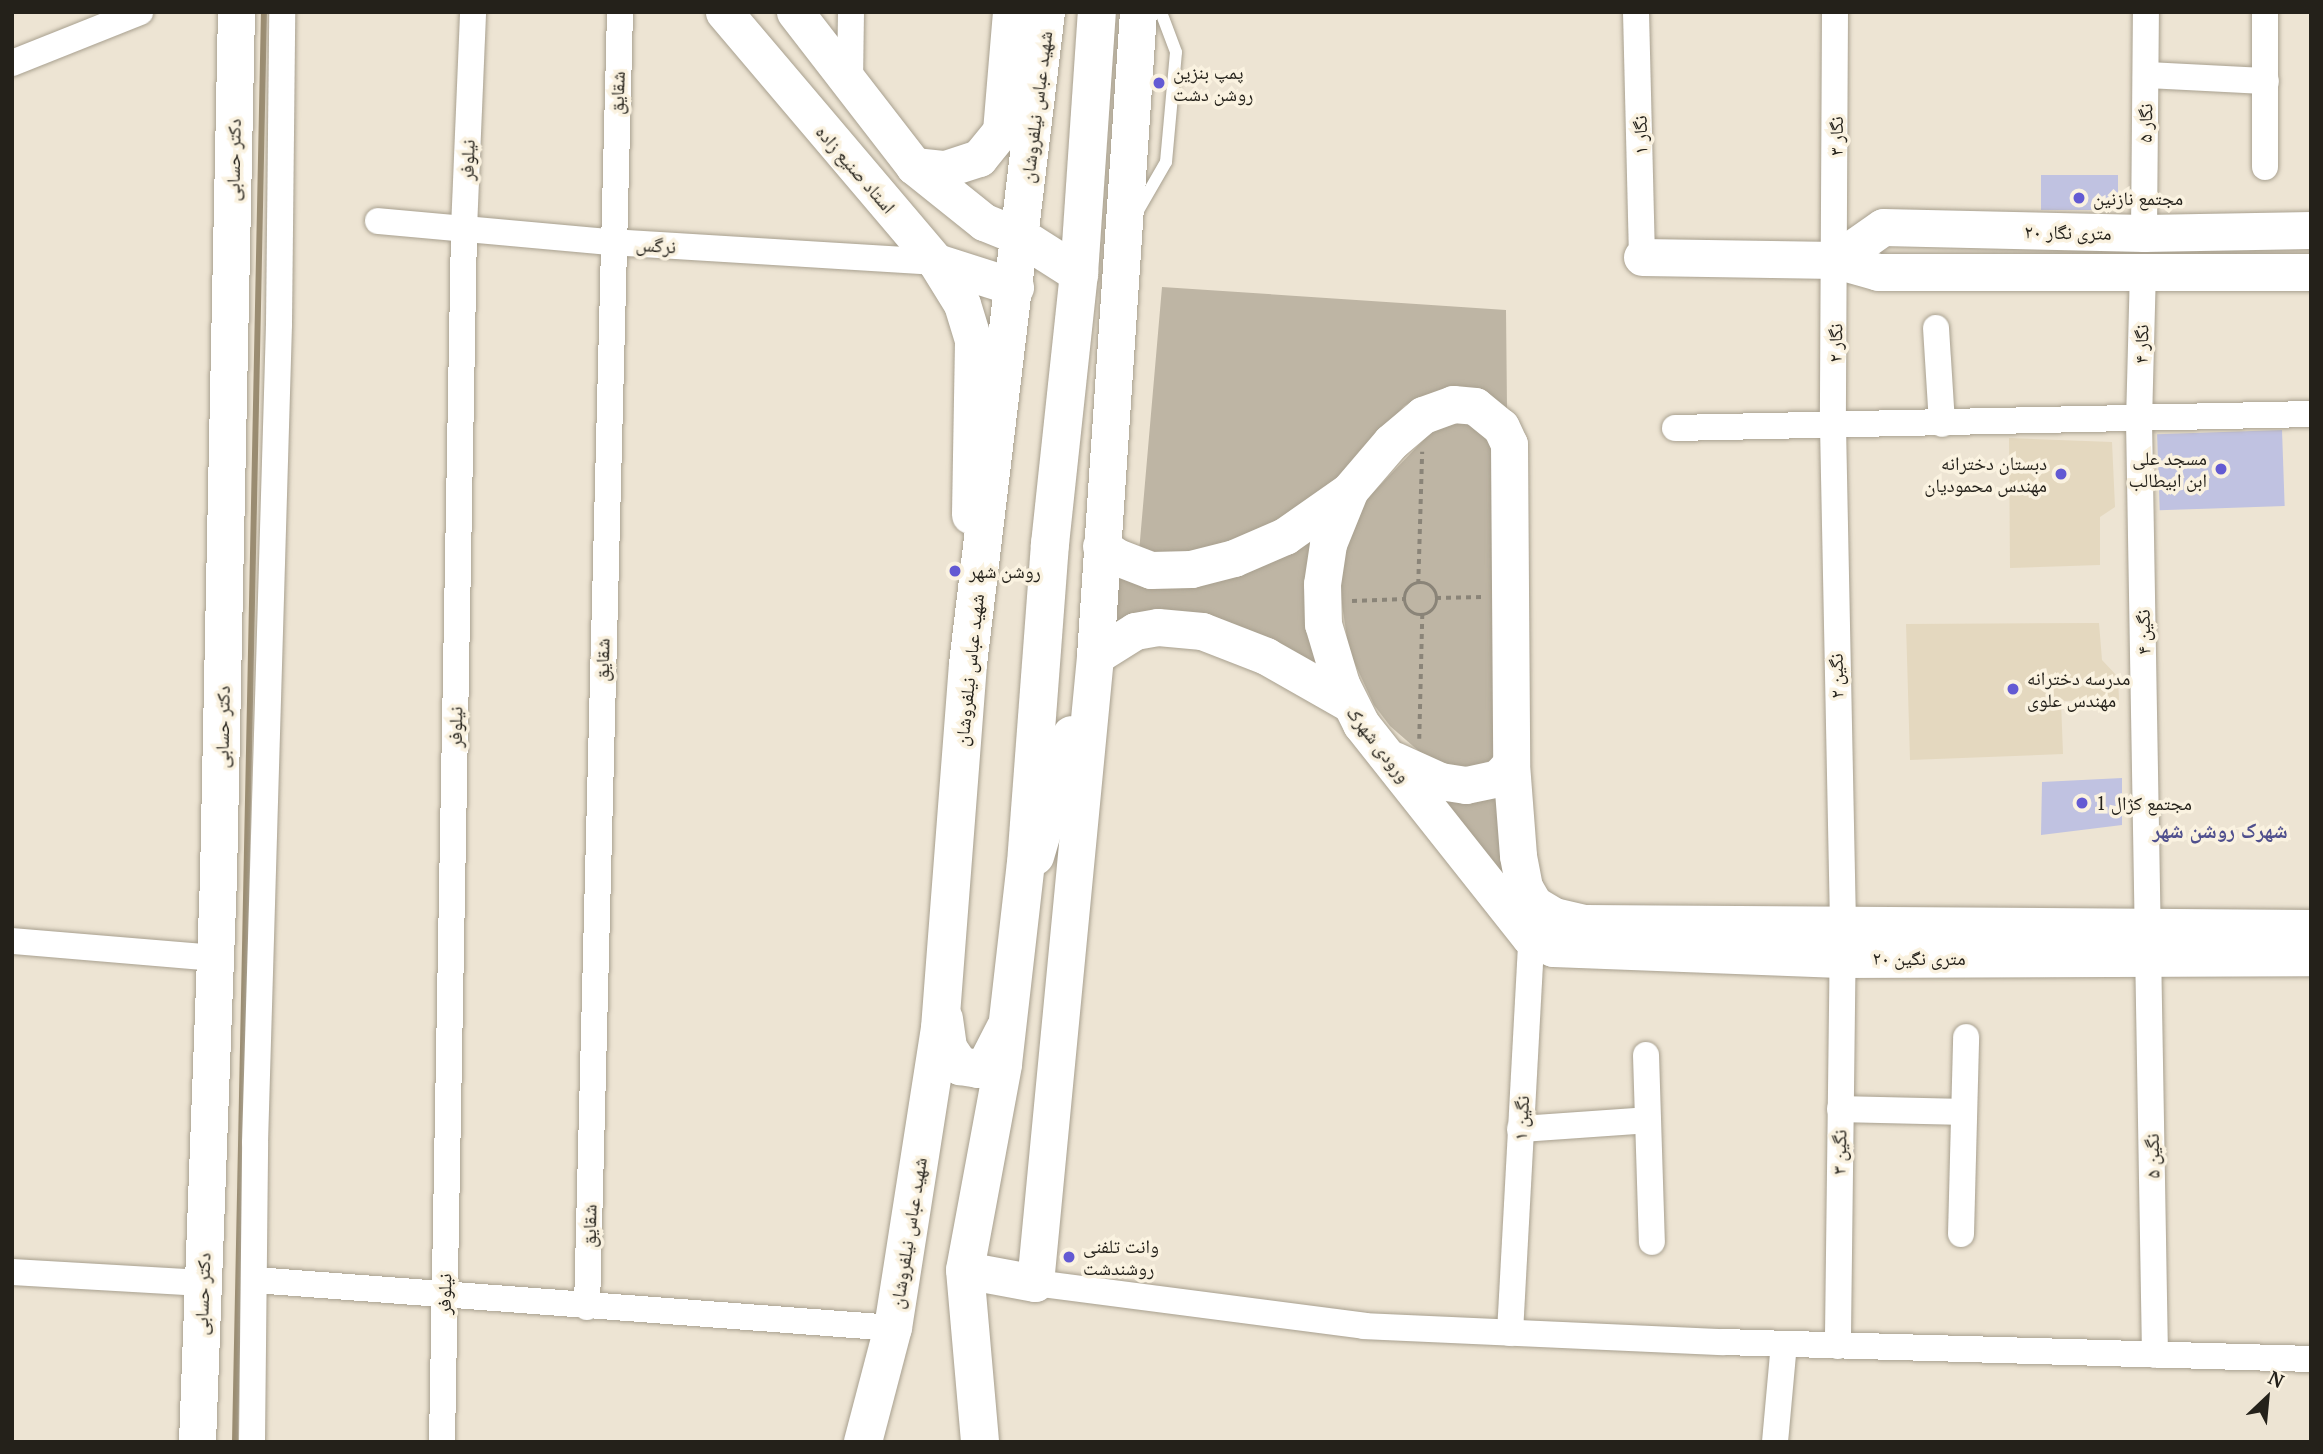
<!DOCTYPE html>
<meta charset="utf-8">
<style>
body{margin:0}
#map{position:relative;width:2323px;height:1454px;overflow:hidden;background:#ede4d3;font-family:"PT Serif","Noto Naskh Arabic",serif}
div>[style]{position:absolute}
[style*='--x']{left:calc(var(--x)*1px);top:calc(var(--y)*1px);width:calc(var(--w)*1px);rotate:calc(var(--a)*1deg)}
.built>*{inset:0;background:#e4d8bf}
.green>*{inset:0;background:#beb5a4}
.stream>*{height:6px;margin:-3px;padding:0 3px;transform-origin:3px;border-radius:3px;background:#9a8c71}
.building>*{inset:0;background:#c0c2e1;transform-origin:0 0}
.path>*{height:3.5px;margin-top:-1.75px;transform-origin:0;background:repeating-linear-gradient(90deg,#8a8478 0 5px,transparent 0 10px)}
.path>.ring{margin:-1.75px;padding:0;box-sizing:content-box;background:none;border:3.5px solid #8a8478;border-radius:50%}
.roads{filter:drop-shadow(0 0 2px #a8a08f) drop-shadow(0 0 2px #a8a08f)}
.lane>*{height:12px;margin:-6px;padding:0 6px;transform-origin:6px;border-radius:6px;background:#fff}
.street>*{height:26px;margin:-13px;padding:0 13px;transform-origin:13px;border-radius:13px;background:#fff}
.secondary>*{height:37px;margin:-18.5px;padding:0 18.5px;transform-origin:18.5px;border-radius:18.5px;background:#fff}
.primary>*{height:38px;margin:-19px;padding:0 19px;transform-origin:19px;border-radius:19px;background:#fff}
.highway>*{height:38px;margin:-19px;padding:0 19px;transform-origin:19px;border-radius:19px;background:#fff}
.dots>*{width:19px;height:19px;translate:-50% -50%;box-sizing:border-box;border:4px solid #faf2e0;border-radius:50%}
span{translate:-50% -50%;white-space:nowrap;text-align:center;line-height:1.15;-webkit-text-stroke:7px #faf2e0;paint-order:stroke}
.poi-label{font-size:19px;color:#24211a}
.left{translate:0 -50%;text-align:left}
.right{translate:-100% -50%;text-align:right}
.street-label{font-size:19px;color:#24211a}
.neighbourhood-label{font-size:21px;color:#4f4f8d;font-weight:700}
.frame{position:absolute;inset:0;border:14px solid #24211a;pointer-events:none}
.north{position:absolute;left:2232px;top:1363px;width:70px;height:70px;-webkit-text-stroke:5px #faf2e0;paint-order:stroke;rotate:26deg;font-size:19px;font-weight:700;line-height:28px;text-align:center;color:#24211a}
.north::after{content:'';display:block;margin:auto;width:24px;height:32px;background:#24211a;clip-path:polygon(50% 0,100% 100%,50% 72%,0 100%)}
</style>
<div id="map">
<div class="built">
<i style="clip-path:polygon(2009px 438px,2112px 442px,2115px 507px,2100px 517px,2100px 565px,2010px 568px)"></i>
<i style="clip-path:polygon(2099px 623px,2102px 660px,2118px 677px,2119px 700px,2061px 701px,2063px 754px,1910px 760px,1906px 624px)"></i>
</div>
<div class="green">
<i style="clip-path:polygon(1162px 287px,1506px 310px,1507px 408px,1416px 399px,1404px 406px,1342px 478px,1276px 528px,1188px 552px,1139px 552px)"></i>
<i style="clip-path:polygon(1462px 421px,1493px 436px,1498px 748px,1491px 760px,1475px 767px,1451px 767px,1429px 760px,1390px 726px,1374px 705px,1349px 651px,1340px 591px,1348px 533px,1363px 503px,1437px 426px)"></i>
<i style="clip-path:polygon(1323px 525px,1328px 677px,1290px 653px,1105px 633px,1107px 566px,1130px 577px)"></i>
<i style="clip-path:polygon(1427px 785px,1504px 785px,1507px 890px)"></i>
</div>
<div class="stream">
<i style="--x:235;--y:1442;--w:1430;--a:-88.84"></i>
</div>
<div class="building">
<i style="left:2041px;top:175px;width:77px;height:35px"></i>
<i style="left:2282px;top:430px;width:76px;height:125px;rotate:88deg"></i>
<i style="clip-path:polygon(2122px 778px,2122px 825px,2041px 835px,2042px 782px)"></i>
</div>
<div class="path">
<i class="ring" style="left:1405px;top:583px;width:28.5px;height:28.5px"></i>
<i style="--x:1418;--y:584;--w:132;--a:-88.3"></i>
<i style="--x:1436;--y:598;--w:47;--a:-1.2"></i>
<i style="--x:1352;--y:601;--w:53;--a:-2.2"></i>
<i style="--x:1419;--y:739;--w:124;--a:-88.6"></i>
</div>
<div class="roads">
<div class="lane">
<i style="--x:1136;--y:214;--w:60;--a:-60"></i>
<i style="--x:1166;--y:162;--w:110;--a:-84.8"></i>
<i style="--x:1176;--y:52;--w:43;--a:-110.6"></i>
</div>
<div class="street">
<i style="--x:1636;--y:12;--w:245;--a:88.6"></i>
<i style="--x:1835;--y:12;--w:414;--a:90.3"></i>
<i style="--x:1833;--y:426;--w:500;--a:88.85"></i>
<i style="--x:1843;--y:926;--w:420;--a:90.7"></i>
<i style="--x:2265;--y:12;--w:155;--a:90"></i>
<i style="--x:12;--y:63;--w:138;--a:-21.7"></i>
<i style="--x:2146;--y:75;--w:120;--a:2.9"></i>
<i style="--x:850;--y:83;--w:71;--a:-89.2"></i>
<i style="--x:378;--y:221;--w:234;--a:5.2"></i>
<i style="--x:611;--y:242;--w:326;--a:3.5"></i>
<i style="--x:2144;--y:233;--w:221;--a:-89.5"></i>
<i style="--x:2143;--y:269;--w:151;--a:91.5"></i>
<i style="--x:2139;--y:420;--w:935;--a:89.02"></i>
<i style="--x:1936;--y:328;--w:96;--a:86.4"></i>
<i style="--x:1675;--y:428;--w:636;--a:-1.26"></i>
<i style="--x:12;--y:941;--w:203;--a:4.8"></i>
<i style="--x:1646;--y:1055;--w:187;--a:88.2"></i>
<i style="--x:1840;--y:1109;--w:124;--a:1.4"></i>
<i style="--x:1520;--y:1129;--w:128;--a:-4"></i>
<i style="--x:1961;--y:1234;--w:197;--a:-88.5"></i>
<i style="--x:12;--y:1272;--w:191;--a:3.3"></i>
<i style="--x:255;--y:1280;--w:640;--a:4.3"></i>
<i style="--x:1035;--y:1283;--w:332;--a:7.4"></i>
<i style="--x:1364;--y:1326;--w:358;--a:2.6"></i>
<i style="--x:1722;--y:1342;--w:589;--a:1.65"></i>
<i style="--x:587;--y:1307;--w:1295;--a:-88.54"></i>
<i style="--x:1510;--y:1333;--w:411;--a:-86.9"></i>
<i style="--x:252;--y:1442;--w:299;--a:-89.4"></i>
<i style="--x:255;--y:1143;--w:819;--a:-88.32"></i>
<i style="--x:279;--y:324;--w:312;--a:-89.4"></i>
<i style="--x:442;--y:1442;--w:1213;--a:-88.96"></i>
<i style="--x:464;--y:229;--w:217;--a:-87.6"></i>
<i style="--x:1775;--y:1442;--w:98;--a:-84.8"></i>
</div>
<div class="secondary">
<i style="--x:724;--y:12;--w:328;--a:49.7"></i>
<i style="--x:936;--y:262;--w:83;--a:17.6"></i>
<i style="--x:795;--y:12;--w:195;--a:52.3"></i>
<i style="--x:914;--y:166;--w:90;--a:38.7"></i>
<i style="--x:984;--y:222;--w:40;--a:22"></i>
<i style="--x:914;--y:166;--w:31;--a:6"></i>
<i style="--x:945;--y:169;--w:36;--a:-18"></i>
<i style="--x:979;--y:158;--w:35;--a:-51"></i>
<i style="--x:1001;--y:131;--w:119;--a:-85.2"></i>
<i style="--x:1642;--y:257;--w:194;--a:0.9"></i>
<i style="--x:1836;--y:260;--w:44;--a:15.9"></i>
<i style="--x:1878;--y:272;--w:433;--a:0"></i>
<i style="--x:1836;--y:260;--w:57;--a:-35.1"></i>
<i style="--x:1883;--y:227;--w:261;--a:1.3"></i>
<i style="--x:2144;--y:233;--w:167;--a:-1"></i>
<i style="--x:936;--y:262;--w:49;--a:58.2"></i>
<i style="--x:962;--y:304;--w:39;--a:73"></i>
<i style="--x:973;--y:341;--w:174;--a:91"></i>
<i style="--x:1349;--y:492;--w:56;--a:112"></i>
<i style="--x:1328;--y:544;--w:40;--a:98.5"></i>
<i style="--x:1322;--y:584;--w:40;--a:88.6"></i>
<i style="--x:1323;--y:624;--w:63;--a:73.3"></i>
<i style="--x:1341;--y:684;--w:45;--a:63.4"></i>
<i style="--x:1361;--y:724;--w:272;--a:51.6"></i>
<i style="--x:1530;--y:937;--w:25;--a:26"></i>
<i style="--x:1553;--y:948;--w:287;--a:2.2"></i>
<i style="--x:1840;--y:959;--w:471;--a:-0.2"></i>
<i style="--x:1101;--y:546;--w:19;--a:35"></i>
<i style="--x:1117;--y:557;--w:36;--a:21"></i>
<i style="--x:1151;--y:570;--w:40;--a:-1.4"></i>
<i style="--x:1191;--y:569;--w:44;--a:-14.3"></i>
<i style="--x:1234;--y:558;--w:56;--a:-23.3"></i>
<i style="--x:1285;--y:536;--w:78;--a:-35.1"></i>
<i style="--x:1349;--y:491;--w:65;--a:-49.4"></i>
<i style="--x:1391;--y:442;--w:42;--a:-40.2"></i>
<i style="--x:1423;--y:415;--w:32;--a:-20"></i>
<i style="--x:1453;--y:404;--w:22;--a:5"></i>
<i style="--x:1475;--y:406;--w:33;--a:39"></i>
<i style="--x:1501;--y:427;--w:19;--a:65"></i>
<i style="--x:1509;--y:444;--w:320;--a:89.6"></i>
<i style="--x:1511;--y:764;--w:92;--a:85.6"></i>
<i style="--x:1518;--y:856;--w:32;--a:79"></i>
<i style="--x:1524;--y:887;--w:20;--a:60"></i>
<i style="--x:1534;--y:904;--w:23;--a:31"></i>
<i style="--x:1554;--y:916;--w:32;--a:13"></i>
<i style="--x:1585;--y:923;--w:726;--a:0.39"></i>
<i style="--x:1095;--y:656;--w:47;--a:-32"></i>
<i style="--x:1135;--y:631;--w:23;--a:-10"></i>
<i style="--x:1158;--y:627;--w:44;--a:5.2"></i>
<i style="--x:1202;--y:631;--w:69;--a:21.3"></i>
<i style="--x:1266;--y:656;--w:95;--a:29.5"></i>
<i style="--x:1394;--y:760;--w:51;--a:24.5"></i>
<i style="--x:1440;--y:781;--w:26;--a:9"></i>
<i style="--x:1466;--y:785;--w:33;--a:-12"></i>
<i style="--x:1498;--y:778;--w:19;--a:-47"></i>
<i style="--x:1035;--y:856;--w:127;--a:-73.6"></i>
<i style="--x:965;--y:1270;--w:71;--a:10.5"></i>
<i style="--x:1035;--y:1283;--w:630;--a:-84.53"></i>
<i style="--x:1095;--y:656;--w:645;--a:-86.18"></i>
<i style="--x:197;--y:1442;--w:565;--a:-87.87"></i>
<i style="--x:218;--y:877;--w:865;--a:-88.81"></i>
</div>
<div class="primary">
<i style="--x:1021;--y:237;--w:69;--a:32.5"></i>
<i style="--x:944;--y:1019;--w:29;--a:82"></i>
<i style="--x:948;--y:1048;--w:22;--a:56"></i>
<i style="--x:960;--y:1066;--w:18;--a:9"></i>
<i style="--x:978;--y:1069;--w:12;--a:-35"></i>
<i style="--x:988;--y:1062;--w:38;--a:-63"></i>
<i style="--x:965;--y:1270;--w:209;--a:-79.5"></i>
<i style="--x:1003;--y:1064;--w:202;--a:-83.5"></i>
<i style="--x:1026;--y:863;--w:320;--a:-85.7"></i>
<i style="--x:1050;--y:544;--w:272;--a:-83.9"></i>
<i style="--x:1079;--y:274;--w:263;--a:-86.1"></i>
<i style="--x:893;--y:1328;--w:304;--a:-81.1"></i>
<i style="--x:940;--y:1028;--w:365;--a:-85.6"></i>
<i style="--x:968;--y:664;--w:657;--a:-83.18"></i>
</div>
<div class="highway">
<i style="--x:965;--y:1270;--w:173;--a:85"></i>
<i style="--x:863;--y:1442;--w:118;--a:-75.3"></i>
</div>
</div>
<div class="dots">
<i style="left:1159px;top:83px;background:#635ad3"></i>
<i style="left:2079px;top:198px;background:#635ad3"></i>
<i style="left:2221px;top:469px;background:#635ad3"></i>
<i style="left:2061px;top:474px;background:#635ad3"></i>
<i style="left:955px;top:571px;background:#635ad3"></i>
<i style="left:2013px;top:689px;background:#635ad3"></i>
<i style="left:2082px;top:803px;background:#635ad3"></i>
<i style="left:1069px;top:1257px;background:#635ad3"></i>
</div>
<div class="poi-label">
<span class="left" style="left:1173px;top:83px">پمپ بنزین<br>روشن دشت</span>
<span class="left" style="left:2093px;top:198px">مجتمع نازنین</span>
<span class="right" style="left:2207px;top:469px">مسجد علی<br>ابن ابیطالب</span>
<span class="right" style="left:2047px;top:474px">دبستان دخترانه<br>مهندس محمودیان</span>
<span class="left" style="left:969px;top:571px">روشن شهر</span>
<span class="left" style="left:2027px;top:689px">مدرسه دخترانه<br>مهندس علوی</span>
<span class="left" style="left:2096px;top:803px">مجتمع کژال 1</span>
<span class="left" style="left:1083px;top:1257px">وانت تلفنی<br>روشندشت</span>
</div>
<div class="street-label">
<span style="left:617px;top:93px;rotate:-88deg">شقایق</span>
<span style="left:1036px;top:107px;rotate:-83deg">شهید عباس نیلفروشان</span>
<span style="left:2145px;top:123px;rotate:-89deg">نگار ۵</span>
<span style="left:1640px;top:135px;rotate:-91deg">نگار ۱</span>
<span style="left:1836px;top:136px;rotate:-90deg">نگار ۳</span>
<span style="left:233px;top:160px;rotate:-89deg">دکتر حسابی</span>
<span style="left:467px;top:160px;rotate:-88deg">نیلوفر</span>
<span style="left:856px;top:169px;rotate:49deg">استاد صنیع زاده</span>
<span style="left:2068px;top:232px;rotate:1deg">۲۰ متری نگار</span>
<span style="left:656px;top:245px;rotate:4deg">نرگس</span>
<span style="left:1835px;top:343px;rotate:-89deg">نگار ۲</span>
<span style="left:2141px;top:344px;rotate:-89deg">نگار ۴</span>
<span style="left:2143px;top:632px;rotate:-91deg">نگین ۴</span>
<span style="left:602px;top:660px;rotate:-89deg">شقایق</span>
<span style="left:969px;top:670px;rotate:-84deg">شهید عباس نیلفروشان</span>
<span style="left:1836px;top:676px;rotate:-91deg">نگین ۲</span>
<span style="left:222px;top:727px;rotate:-89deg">دکتر حسابی</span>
<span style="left:455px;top:727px;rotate:-89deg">نیلوفر</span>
<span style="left:1379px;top:744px;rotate:52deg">ورودی شهرک</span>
<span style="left:1919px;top:958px">۲۰ متری نگین</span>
<span style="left:1521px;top:1118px;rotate:-87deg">نگین ۱</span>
<span style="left:1839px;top:1152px;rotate:-89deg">نگین ۳</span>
<span style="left:2152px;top:1156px;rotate:-91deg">نگین ۵</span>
<span style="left:589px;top:1226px;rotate:-89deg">شقایق</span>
<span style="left:908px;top:1233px;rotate:-81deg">شهید عباس نیلفروشان</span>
<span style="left:202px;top:1294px;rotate:-88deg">دکتر حسابی</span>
<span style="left:444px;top:1294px;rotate:-89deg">نیلوفر</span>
</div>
<div class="neighbourhood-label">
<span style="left:2220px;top:830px">شهرک روشن شهر</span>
</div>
<div class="frame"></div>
<div class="north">N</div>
</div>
